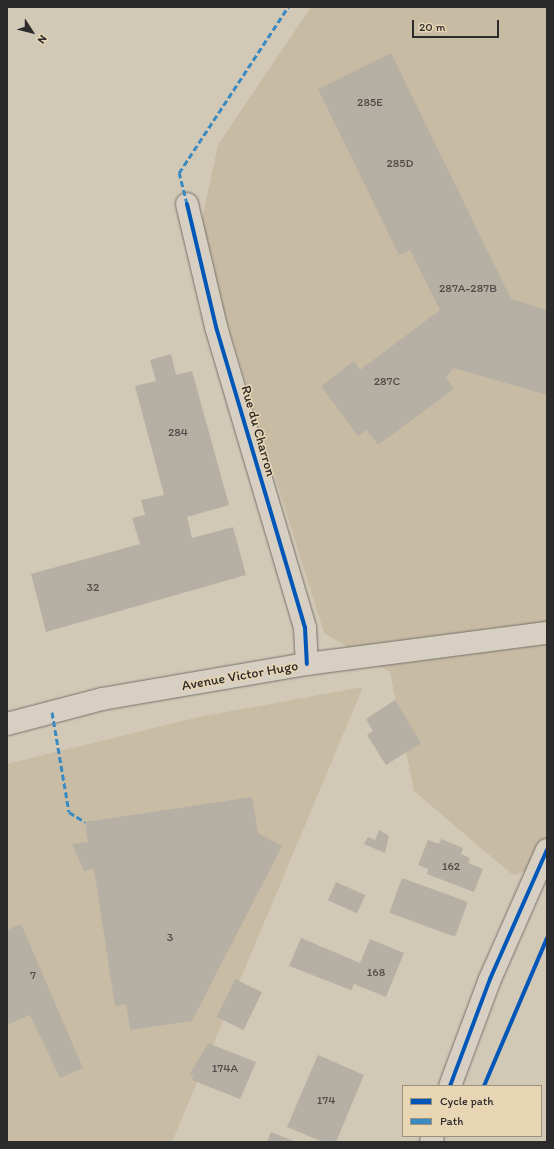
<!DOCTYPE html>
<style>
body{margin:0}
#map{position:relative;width:554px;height:1149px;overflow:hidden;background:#d2c8b6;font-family:Itim,sans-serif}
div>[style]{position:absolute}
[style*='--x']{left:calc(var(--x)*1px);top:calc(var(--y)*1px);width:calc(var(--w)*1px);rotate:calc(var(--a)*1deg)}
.built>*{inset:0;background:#c9bca5}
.green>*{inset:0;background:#c8bba4}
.building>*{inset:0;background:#b6afa3;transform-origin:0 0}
.roads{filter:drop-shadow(0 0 1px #76726a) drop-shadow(0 0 1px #76726a)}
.street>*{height:22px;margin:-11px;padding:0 11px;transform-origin:11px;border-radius:11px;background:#d6cfc2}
.secondary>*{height:22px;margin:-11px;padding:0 11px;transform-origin:11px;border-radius:11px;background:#d6cfc2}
.quiet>*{height:3px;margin-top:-1.5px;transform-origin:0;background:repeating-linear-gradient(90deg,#3a8ac2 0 6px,transparent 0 9px)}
.cycleway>*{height:4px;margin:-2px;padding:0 2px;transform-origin:2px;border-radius:2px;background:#0057b8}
span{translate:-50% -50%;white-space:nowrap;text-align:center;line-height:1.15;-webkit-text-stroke:3px #e8d5b3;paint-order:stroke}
.number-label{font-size:12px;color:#4e4c49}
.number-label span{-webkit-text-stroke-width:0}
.street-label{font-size:14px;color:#2b2b2b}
.frame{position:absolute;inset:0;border:8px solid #2b2b2b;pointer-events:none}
.legend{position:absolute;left:402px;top:1085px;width:140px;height:52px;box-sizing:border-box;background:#e8d5b3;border:1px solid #9c917d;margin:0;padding:5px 7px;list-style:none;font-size:12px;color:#2b2b2b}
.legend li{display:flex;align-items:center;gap:8px;height:20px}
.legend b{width:20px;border:1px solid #9c917d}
.north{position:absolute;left:12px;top:12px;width:40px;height:40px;-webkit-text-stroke:3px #e8d5b3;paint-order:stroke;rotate:126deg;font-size:11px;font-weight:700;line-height:16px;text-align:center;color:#2b2b2b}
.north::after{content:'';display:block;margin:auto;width:14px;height:18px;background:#2b2b2b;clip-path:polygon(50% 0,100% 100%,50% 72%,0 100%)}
.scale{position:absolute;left:412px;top:20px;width:87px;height:18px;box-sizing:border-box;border:2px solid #2b2b2b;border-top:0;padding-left:5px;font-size:12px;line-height:14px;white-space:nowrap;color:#2b2b2b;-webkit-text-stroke:3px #e8d5b3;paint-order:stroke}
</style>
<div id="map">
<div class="built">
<i style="clip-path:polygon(363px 687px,172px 1142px,7px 1142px,7px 764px,199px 717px)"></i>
</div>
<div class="green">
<i style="clip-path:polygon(311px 7px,547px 7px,547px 866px,513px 875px,414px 791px,390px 672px,324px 633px,199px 233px,218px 145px)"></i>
</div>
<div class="building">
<i style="clip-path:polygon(391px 53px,511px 299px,547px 310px,547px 395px,453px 368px,446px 378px,454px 389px,378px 445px,367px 430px,358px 436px,321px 386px,354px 361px,360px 370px,440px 310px,410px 250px,399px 255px,318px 89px)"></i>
<i style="clip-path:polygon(171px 354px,176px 375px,192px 371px,229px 505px,187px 517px,192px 538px,233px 527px,246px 575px,46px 632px,31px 574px,140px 544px,132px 518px,145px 515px,141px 500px,164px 495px,135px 386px,156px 381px,150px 360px)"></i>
<i style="clip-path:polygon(395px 700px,421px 743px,386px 765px,367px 735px,373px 731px,366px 719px)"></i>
<i style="clip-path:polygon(252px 797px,258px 833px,282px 846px,192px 1021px,130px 1030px,126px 1004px,115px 1006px,94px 869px,84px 871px,72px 844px,88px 842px,85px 822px)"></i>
<i style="clip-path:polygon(379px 830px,389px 836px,385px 853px,364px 844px,368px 837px,375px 840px)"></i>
<i style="clip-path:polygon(441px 839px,463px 848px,461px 854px,470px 858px,468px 863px,483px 869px,474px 892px,427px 874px,428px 869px,418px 865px,428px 840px,439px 844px)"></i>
<i style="left:402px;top:878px;width:70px;height:37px;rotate:20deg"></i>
<i style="left:336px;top:882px;width:32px;height:20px;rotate:24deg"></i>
<i style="clip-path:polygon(21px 924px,83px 1068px,60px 1078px,30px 1015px,7px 1025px,7px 930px)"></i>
<i style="clip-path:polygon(301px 938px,360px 963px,370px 939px,404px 953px,386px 997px,354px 984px,351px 990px,289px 966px)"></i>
<i style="left:235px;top:979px;width:30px;height:42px;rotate:26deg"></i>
<i style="clip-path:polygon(208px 1043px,256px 1062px,240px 1099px,192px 1080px,194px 1076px,190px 1074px)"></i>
<i style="clip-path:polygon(318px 1055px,364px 1075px,336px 1142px,323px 1142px,287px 1127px)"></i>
<i style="clip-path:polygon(271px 1132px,296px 1142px,267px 1142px)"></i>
</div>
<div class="roads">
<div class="street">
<i style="--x:187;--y:204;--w:126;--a:76.7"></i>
<i style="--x:216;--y:327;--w:314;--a:73.5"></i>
<i style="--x:305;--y:628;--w:36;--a:87"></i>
</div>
<div class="secondary">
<i style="--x:7;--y:724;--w:98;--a:-14.7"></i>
<i style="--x:102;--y:699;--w:208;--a:-9.7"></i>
<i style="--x:307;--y:664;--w:242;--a:-7.4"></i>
<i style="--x:450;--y:1086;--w:114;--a:-69.5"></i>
<i style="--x:490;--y:979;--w:141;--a:-66.2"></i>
<i style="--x:431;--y:1142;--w:6;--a:-72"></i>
</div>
</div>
<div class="quiet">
<i style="--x:187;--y:204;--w:32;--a:-104"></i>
<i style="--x:179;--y:173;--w:199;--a:-56.7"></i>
<i style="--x:52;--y:712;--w:101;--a:80.4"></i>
<i style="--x:69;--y:812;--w:19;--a:32"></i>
</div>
<div class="cycleway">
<i style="--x:187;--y:204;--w:126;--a:76.7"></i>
<i style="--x:216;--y:327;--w:314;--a:73.5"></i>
<i style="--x:305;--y:628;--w:36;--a:87"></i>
<i style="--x:450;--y:1086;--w:114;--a:-69.5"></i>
<i style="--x:490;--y:979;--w:141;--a:-66.2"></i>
<i style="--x:484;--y:1086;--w:161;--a:-66.9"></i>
</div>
<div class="number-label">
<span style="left:370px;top:103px">285E</span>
<span style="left:400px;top:164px">285D</span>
<span style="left:468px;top:289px">287A-287B</span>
<span style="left:387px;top:382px">287C</span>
<span style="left:178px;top:433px">284</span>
<span style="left:93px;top:588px">32</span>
<span style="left:451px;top:867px">162</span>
<span style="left:170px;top:938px">3</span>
<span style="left:376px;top:973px">168</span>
<span style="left:33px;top:976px">7</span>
<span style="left:225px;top:1069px">174A</span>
<span style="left:326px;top:1101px">174</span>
</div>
<div class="street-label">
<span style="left:258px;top:431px;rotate:74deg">Rue du Charron</span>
<span style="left:240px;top:676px;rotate:-10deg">Avenue Victor Hugo</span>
</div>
<div class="frame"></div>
<ul class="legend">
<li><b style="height:5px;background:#0057b8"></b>Cycle path</li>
<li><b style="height:5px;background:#3a8ac2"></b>Path</li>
</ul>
<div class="north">N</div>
<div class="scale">20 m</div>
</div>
